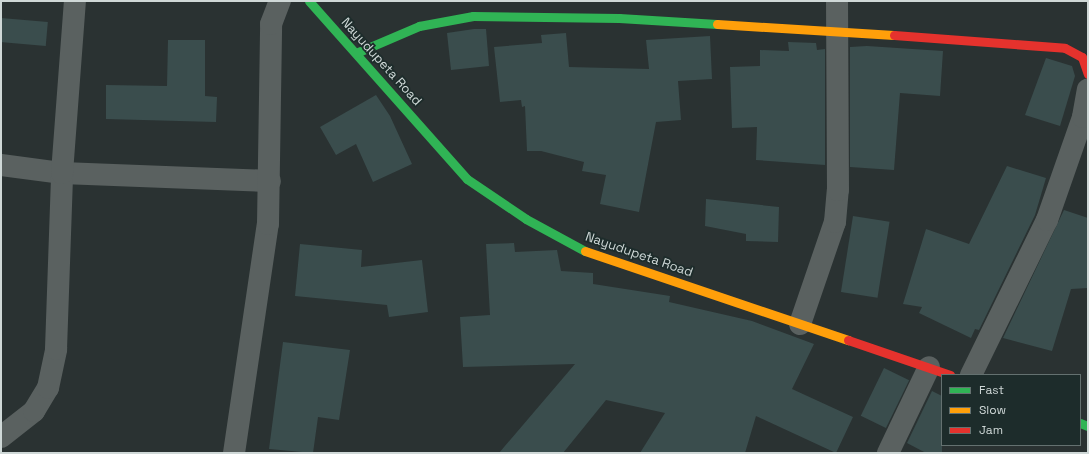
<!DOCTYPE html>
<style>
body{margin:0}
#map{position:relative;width:1089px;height:454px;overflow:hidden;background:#2a3232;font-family:"Space Grotesk",sans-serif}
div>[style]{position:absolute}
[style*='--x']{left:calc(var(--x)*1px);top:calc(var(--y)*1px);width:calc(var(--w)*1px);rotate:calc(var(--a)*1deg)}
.building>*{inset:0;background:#3a4d4d;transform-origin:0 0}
.street>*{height:22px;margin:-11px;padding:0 11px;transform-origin:11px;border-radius:11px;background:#5a6160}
.fast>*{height:9px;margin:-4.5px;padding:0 4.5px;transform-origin:4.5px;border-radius:4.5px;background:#30b455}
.slow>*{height:9px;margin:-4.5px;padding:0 4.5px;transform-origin:4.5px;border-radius:4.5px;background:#ff9f0a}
.jam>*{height:9px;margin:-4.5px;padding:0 4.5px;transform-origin:4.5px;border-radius:4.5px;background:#e5322d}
span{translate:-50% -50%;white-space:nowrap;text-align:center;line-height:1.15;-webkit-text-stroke:3.5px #1d2c2b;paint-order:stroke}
.street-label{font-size:13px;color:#cfd8d7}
.frame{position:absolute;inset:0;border:2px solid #cfd8d7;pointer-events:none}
.legend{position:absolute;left:941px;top:374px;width:140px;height:72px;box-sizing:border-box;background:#1d2c2b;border:1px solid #647170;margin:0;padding:5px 7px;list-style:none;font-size:12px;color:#cfd8d7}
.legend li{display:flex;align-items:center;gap:8px;height:20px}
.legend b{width:20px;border:1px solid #647170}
</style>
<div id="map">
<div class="building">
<i style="left:1px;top:18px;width:47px;height:24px;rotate:5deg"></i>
<i style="clip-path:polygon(474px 29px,486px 29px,489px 66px,451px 70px,447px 33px)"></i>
<i style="clip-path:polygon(566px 33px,569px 67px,649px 69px,646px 40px,710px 36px,712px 79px,678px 81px,681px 120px,656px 122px,639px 212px,600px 204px,606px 175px,582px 171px,584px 162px,541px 151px,527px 151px,525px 106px,522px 107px,521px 100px,500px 102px,494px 47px,542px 43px,541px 35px)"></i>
<i style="clip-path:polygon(168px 40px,205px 40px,205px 96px,217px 97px,216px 122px,106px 119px,106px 85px,167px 86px)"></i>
<i style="clip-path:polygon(788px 42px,816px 43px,817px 50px,825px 49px,825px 165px,756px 160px,757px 127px,732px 128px,730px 67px,760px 66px,760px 50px,789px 51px)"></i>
<i style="clip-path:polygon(867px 46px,943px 51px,940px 96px,900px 93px,894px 170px,850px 167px,850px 47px)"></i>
<i style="clip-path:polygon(1046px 58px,1072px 66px,1075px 76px,1060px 126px,1025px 115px)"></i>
<i style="clip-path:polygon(376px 95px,390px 116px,412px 164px,373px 182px,356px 144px,336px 155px,320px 127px)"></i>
<i style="clip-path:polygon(1007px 166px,1046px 178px,1035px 215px,979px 330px,975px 329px,971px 338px,919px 313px,922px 307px,903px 304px,926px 229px,969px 244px)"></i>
<i style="clip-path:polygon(706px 199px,779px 207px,778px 242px,746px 241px,746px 234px,705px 226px)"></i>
<i style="clip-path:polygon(1064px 210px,1088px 218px,1088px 288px,1071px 289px,1052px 351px,1003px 338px)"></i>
<i style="left:853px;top:216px;width:37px;height:77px;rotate:9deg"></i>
<i style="clip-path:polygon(514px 243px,515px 252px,557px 250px,561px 271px,593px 273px,593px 284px,670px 296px,669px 302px,752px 321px,814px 344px,792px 389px,853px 417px,836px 453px,756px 416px,745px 453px,640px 453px,665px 413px,606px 400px,563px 453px,499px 453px,575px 364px,463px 367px,460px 317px,490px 315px,486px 244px)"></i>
<i style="clip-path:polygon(300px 244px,362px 250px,361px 267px,422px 260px,428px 312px,389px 317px,387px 305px,295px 296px)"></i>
<i style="clip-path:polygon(283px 342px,350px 350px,339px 420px,318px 417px,313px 453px,269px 449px)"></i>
<i style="left:884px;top:368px;width:28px;height:53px;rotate:26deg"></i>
<i style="clip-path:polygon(932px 391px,942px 396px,942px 453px,926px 453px,907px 443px)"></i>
</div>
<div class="street">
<i style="--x:1;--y:165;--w:62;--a:7.5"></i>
<i style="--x:62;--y:173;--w:208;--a:2.2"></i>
<i style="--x:800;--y:324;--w:108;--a:-71.1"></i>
<i style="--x:835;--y:222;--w:32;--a:-85"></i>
<i style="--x:838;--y:190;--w:189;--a:-90.3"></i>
<i style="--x:971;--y:375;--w:173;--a:-63.9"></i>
<i style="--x:1047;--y:220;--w:109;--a:-70.7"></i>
<i style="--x:1083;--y:117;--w:28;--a:-80"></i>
<i style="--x:1;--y:437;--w:42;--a:-38.2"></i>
<i style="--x:34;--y:411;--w:27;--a:-59"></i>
<i style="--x:48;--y:388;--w:40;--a:-78"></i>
<i style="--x:56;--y:349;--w:176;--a:-88"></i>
<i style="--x:62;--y:173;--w:172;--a:-85.7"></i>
<i style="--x:234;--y:453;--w:232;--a:-81.6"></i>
<i style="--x:268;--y:224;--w:200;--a:-89.1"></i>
<i style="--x:271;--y:24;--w:25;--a:-69"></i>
<i style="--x:888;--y:453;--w:95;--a:-64.5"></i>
</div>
<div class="fast">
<i style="--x:309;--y:1;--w:238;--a:48.4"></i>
<i style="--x:467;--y:179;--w:71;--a:34.1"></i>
<i style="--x:526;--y:219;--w:67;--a:28.5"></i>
<i style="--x:356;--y:53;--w:69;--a:-23.2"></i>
<i style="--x:419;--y:26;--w:55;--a:-10.5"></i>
<i style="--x:473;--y:16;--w:146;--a:0.8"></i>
<i style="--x:619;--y:18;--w:98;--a:3.5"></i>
<i style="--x:1080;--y:423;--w:9;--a:21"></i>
</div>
<div class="slow">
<i style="--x:717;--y:24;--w:177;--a:3.6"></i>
<i style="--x:585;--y:251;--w:278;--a:18.7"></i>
</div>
<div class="jam">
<i style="--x:894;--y:35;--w:171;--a:4.3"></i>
<i style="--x:1065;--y:48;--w:19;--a:28"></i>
<i style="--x:1082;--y:57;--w:18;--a:71"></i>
<i style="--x:848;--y:340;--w:108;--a:18.9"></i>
</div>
<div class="street-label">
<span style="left:381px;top:62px;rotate:48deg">Nayudupeta Road</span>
<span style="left:639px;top:255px;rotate:19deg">Nayudupeta Road</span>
</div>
<div class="frame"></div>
<ul class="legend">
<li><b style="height:5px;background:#30b455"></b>Fast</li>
<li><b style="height:5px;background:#ff9f0a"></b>Slow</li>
<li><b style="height:5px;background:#e5322d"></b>Jam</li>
</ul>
</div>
